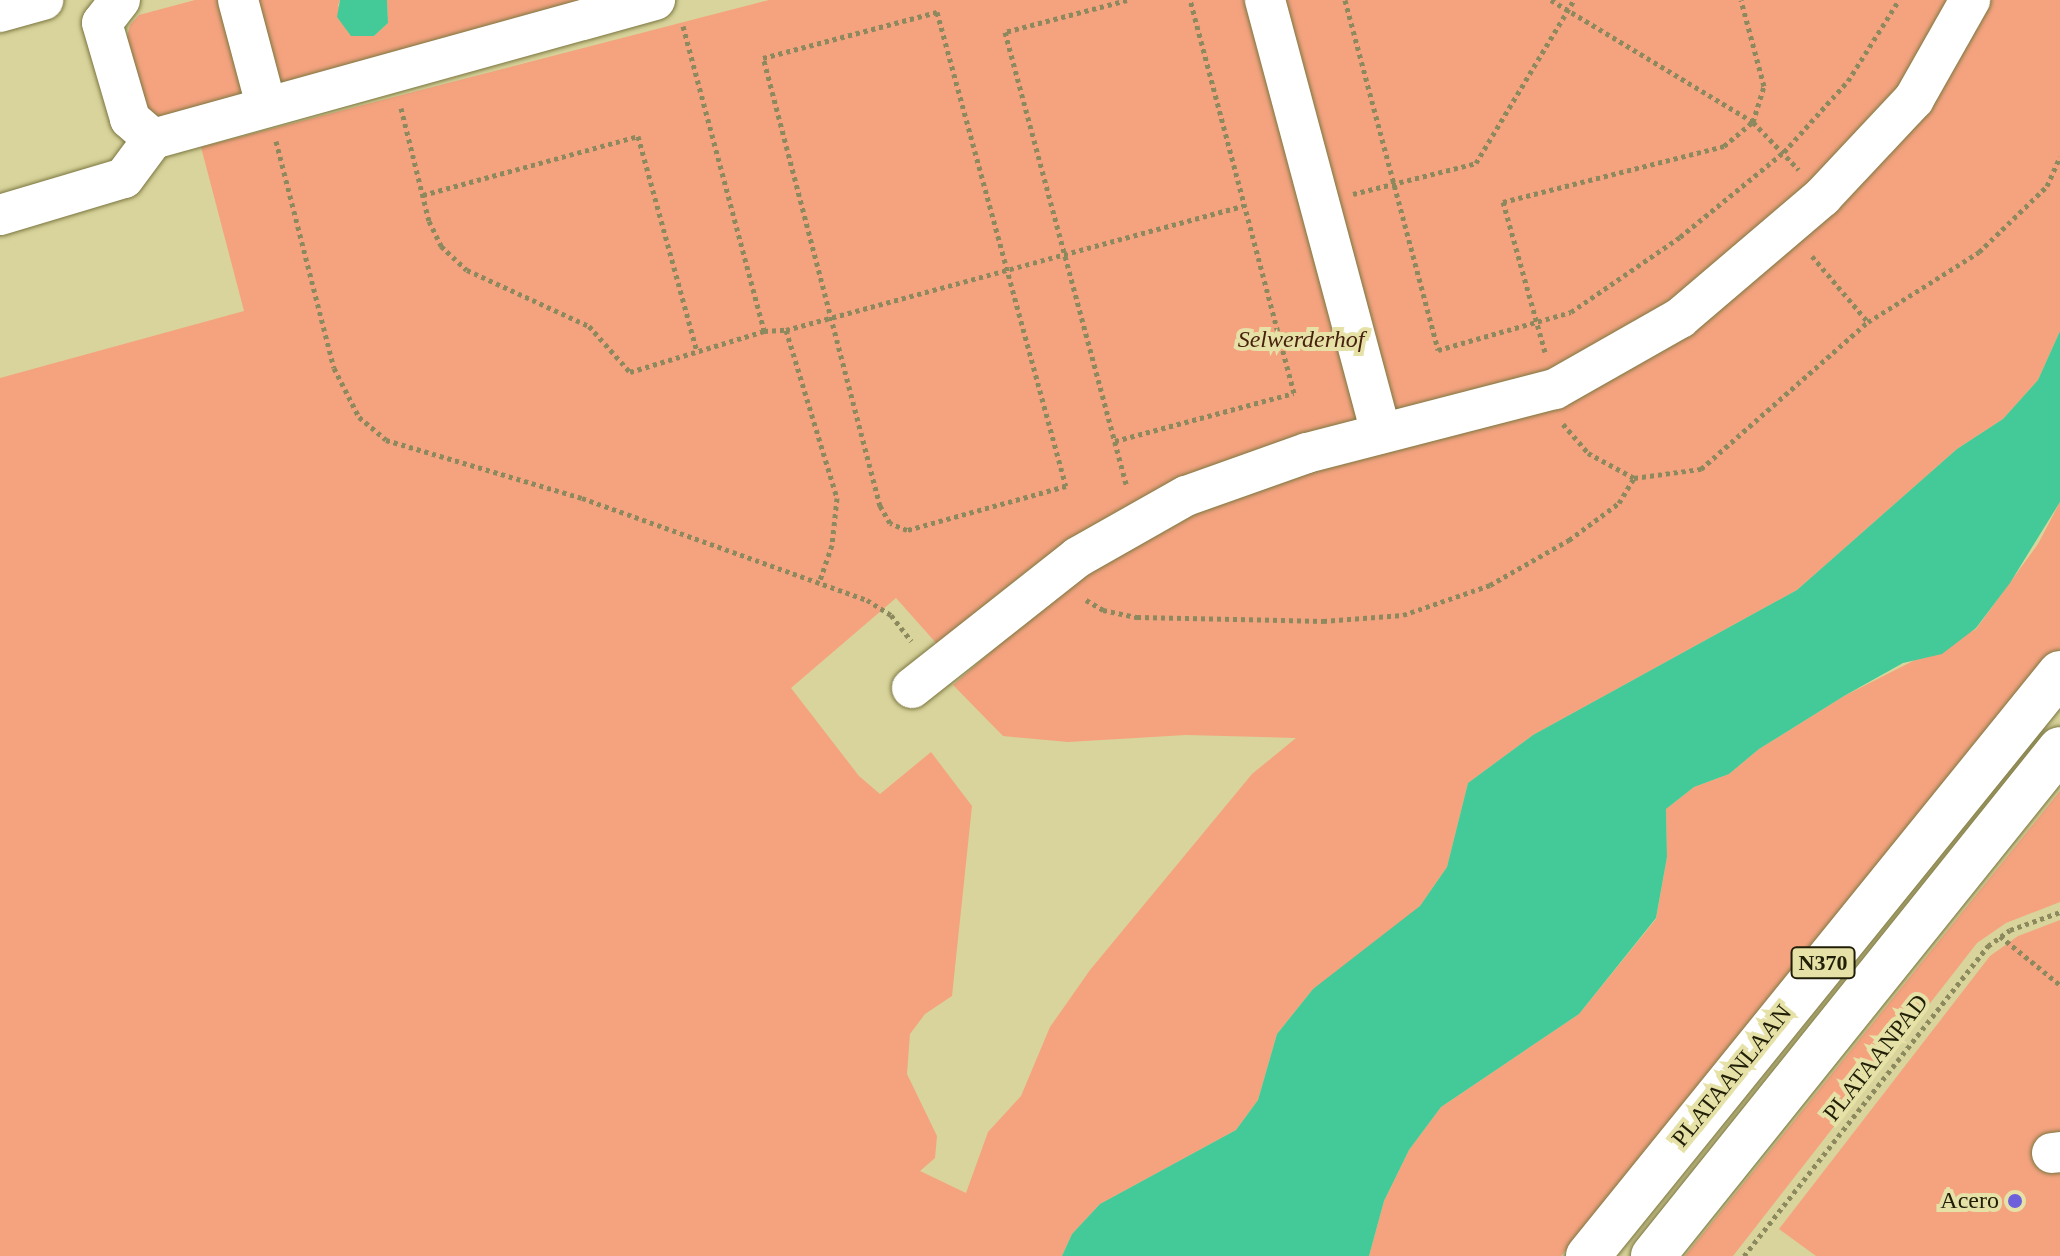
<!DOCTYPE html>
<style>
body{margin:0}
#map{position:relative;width:2060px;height:1256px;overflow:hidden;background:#d8d49b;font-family:"Times New Roman",serif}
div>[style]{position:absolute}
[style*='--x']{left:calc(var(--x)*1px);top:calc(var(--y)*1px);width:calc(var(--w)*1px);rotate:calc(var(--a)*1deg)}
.green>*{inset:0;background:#f5a37f}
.water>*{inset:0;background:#43ca98}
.path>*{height:5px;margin-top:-2.5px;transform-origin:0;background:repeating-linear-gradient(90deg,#8c895e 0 4px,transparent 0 8px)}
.roads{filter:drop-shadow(0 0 2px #7b7641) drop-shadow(0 0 2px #7b7641)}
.minor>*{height:40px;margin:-20px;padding:0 20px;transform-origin:20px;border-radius:20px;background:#fff}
.highway>*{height:44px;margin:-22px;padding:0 22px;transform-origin:22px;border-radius:22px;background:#fff}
.dots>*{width:22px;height:22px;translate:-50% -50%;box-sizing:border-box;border:4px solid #e5e1a7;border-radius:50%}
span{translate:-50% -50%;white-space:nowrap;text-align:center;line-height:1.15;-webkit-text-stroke:8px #e5e1a7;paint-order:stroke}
.shield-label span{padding:2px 6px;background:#e5e1a7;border:2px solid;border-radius:6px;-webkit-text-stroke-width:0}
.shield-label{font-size:22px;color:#201e07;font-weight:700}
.park-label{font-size:24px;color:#48200e;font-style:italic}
.street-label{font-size:24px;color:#201e07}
.poi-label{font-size:24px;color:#201e07}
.right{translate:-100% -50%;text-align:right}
</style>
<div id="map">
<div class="green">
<i style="clip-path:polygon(195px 0,224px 0,250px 95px,161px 118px,144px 107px,126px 41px,130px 25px,139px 15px)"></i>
<i style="clip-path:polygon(250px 0,340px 0,338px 6px,374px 36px,388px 23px,387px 0,598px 0,274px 89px)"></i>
<i style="clip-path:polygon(evenodd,769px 0,2060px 0,2060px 331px,2038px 380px,2003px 419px,1957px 449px,1797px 590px,1533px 735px,1468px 783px,1447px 867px,1420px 906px,1385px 938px,1313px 989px,1277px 1034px,1258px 1100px,1236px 1130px,1100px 1204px,1072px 1234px,1062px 1256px,0 1256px,0 378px,244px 311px,201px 147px,769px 0,1040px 561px,1058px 593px,953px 685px,1003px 736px,1068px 742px,1186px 735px,1296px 738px,1252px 774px,1090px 970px,1050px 1027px,1021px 1096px,988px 1132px,966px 1193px,920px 1171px,935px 1158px,937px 1136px,907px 1074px,910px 1034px,925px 1014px,952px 996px,972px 806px,931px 752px,880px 794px,859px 776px,791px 688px,896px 598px,937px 644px,1040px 561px)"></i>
<i style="clip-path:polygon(2060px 502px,2060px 649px,1917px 815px,1561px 1256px,1369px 1256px,1384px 1201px,1409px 1150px,1441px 1107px,1579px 1014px,1656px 919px,1667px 857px,1666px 809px,1694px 787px,1729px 774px,1759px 749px,1844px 696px,1976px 629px,2038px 544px)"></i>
<i style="clip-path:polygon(2060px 791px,2060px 902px,2006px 923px,1977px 943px,1733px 1256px,1685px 1256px)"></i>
<i style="clip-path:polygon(2060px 920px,2060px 1256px,1816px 1256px,1779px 1229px,1990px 956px,2018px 936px)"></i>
</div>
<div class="water">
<i style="clip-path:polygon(340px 0,387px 0,388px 23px,374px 36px,351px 36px,337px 17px)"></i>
<i style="clip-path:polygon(2060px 331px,2060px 502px,2010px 583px,1976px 628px,1942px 654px,1903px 663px,1844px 696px,1759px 749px,1729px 774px,1694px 787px,1666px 809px,1667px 857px,1656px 918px,1579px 1014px,1441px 1107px,1409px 1150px,1384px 1201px,1369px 1256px,1062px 1256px,1072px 1234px,1100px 1204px,1236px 1130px,1258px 1100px,1277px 1034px,1313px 989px,1420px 906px,1447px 867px,1468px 783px,1533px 735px,1797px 590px,1957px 449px,2003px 419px,2038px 380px)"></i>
</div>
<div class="path">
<i style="--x:1127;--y:0;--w:126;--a:165.3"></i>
<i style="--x:1005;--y:32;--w:470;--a:75"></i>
<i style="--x:1345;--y:0;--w:362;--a:75.1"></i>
<i style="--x:1438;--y:350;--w:138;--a:-15.9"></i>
<i style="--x:1571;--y:312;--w:132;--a:-34.5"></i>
<i style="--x:1680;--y:237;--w:134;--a:-39.3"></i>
<i style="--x:1784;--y:152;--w:96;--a:-48"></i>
<i style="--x:1848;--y:81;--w:96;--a:-57.8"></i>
<i style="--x:1551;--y:0;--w:236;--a:31.1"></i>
<i style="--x:1753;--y:122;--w:66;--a:46.2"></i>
<i style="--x:937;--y:12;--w:491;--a:74.8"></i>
<i style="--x:1066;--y:486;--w:165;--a:164.5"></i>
<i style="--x:907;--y:530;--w:18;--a:-158"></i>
<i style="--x:890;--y:523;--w:20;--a:-120"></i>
<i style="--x:880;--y:506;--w:463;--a:-104.6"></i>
<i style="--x:763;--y:58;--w:180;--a:-14.8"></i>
<i style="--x:683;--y:26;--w:316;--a:75.1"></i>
<i style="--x:764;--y:331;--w:22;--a:-3"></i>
<i style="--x:786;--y:330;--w:473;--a:-15.2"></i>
<i style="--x:401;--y:108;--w:116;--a:76.1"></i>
<i style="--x:429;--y:221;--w:28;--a:64"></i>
<i style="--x:441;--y:246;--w:35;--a:43"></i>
<i style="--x:467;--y:270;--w:134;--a:24.7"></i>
<i style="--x:589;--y:326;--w:62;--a:48.3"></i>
<i style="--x:630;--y:372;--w:140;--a:-17"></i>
<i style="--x:276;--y:141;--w:234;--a:75.7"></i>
<i style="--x:334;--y:368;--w:55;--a:63"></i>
<i style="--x:359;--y:417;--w:35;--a:40"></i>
<i style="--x:386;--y:440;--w:204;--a:16.5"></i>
<i style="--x:582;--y:498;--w:303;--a:19.7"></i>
<i style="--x:867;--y:600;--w:28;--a:32"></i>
<i style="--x:891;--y:615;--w:33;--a:52"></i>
<i style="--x:1353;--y:194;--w:127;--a:-14.1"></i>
<i style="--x:1476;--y:163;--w:190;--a:-59"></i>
<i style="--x:423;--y:195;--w:223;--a:-15.3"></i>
<i style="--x:638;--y:136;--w:223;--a:74.7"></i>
<i style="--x:1812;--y:256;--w:87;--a:49.7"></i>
<i style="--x:786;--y:330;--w:176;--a:73.1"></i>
<i style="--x:837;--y:498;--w:47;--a:96.1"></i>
<i style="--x:832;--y:545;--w:40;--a:108.9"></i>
<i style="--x:1545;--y:352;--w:156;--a:-105.6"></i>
<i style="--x:1503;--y:202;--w:228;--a:-14.2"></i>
<i style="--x:1724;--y:146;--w:38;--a:-40"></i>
<i style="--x:1753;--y:122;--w:38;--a:-73"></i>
<i style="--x:1764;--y:86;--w:89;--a:-105"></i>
<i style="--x:1563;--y:424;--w:38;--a:49"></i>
<i style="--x:1588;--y:453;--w:52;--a:28.5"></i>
<i style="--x:1634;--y:478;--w:68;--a:-7.7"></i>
<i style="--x:1701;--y:469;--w:222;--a:-41.4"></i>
<i style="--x:1868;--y:322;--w:131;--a:-32.2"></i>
<i style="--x:1979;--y:252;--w:95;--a:-44.1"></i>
<i style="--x:2047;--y:186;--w:32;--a:-66"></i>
<i style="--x:1115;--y:441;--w:185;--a:-15"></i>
<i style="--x:1294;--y:393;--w:407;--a:-104.8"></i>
<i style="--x:1086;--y:600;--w:20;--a:30"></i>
<i style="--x:1103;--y:610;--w:35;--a:12"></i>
<i style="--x:1137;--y:617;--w:186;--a:1.2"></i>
<i style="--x:1323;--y:621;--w:80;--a:-4.3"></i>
<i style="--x:1403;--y:615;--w:92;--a:-19"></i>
<i style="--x:1490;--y:585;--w:91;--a:-29.7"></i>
<i style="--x:1569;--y:540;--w:62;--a:-36.5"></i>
<i style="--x:1619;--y:503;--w:29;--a:-59"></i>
<i style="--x:2000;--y:936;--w:77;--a:39.2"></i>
<i style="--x:1744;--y:1256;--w:395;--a:-51.8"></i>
<i style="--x:1988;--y:946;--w:27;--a:-36"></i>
<i style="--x:2010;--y:930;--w:53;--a:-19.8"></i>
</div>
<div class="roads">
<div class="minor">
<i style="--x:120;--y:0;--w:29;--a:128"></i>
<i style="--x:102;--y:23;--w:100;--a:73.7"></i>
<i style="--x:130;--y:119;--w:30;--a:41"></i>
<i style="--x:153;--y:139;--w:521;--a:-15.48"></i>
<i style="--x:238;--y:0;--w:109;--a:75.1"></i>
<i style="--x:1265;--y:0;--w:448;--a:75"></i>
<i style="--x:0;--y:12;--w:45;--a:-15.6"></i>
<i style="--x:0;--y:215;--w:129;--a:-16.6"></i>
<i style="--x:124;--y:178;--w:49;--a:-53.4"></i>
<i style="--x:912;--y:688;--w:211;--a:-38.3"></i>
<i style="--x:1078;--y:557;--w:124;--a:-29.5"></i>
<i style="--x:1186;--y:496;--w:128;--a:-19.6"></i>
<i style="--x:1307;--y:453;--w:256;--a:-14.5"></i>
<i style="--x:1555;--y:389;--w:144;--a:-29.6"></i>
<i style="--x:1680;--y:318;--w:187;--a:-40.4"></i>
<i style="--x:1822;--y:197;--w:134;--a:-46.8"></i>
<i style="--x:1914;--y:99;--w:114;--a:-60.5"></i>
<i style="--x:2052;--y:1153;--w:8;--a:-7"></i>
</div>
<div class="highway">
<i style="--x:1588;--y:1256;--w:750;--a:-51.01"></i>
<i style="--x:1653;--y:1256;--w:650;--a:-51.24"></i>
</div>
</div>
<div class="dots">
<i style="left:2015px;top:1201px;background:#6e60da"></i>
</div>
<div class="shield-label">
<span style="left:1823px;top:963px">N370</span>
</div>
<div class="park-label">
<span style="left:1301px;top:340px">Selwerderhof</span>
</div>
<div class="street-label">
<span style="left:1876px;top:1058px;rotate:-52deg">PLATAANPAD</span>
<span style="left:1732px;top:1076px;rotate:-51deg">PLATAANLAAN</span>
</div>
<div class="poi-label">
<span class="right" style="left:1999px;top:1201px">Acero</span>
</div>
</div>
